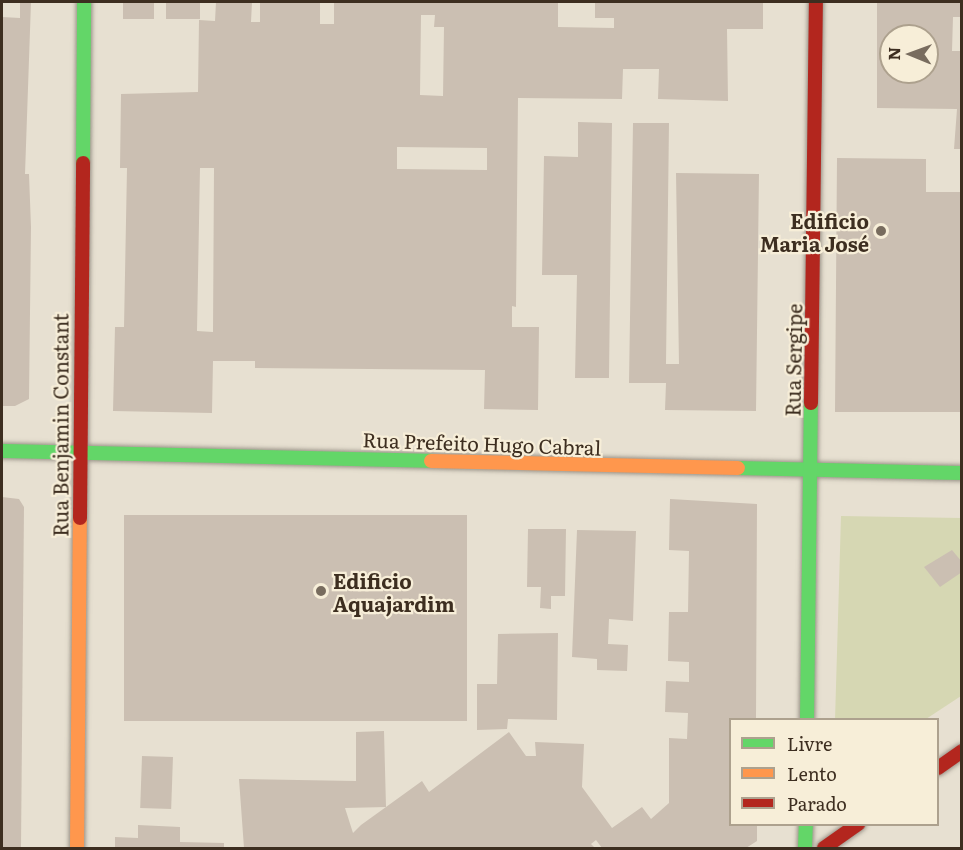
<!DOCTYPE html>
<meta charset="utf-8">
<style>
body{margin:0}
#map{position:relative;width:963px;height:850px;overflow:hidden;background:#e7e0d1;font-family:Literata,serif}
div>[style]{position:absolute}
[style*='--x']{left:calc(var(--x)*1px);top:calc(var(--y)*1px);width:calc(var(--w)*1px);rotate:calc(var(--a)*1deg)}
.green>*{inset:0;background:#d6d7b3}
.building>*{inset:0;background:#cbbfb2;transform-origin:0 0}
.roads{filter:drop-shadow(0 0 2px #9c958a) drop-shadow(0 0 2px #9c958a)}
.fast>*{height:14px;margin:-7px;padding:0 7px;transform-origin:7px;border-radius:7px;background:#63d668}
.slow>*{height:14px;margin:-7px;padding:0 7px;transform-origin:7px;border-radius:7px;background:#ff974d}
.jam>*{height:14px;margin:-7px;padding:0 7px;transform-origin:7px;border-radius:7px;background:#b3261e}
.dots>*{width:16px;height:16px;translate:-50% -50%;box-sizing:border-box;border:3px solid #f7eed8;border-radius:50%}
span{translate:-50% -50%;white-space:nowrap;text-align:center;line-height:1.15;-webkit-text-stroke:4.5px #f7eed8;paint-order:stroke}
.poi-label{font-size:20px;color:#3d2e20;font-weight:700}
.right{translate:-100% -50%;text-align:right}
.left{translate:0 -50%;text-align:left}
.street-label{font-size:20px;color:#3d2e20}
.frame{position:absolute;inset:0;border:3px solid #3d2e20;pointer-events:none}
.legend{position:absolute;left:729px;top:718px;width:210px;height:108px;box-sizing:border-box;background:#f7eed8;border:2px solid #ada18e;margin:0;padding:8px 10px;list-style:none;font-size:18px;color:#3d2e20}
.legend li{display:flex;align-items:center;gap:12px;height:30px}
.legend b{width:30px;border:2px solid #ada18e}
.north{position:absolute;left:879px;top:24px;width:60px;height:60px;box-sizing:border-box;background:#f7eed8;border:2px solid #ada18e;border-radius:50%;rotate:271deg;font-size:16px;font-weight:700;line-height:24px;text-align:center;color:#3d2e20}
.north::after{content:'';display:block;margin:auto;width:21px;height:27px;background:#786c5e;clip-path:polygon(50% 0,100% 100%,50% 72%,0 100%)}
</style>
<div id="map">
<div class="green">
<i style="clip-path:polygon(841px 516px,961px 518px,961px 696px,926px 719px,835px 720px)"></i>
</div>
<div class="building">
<i style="clip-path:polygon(20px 2px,31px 2px,25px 174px,29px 174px,31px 227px,29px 399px,15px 406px,2px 406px,2px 17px,20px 18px)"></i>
<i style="left:123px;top:2px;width:31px;height:17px"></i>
<i style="left:166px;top:2px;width:34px;height:17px"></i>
<i style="clip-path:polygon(evenodd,216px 2px,252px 2px,251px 22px,260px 22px,260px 2px,320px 2px,320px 24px,334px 24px,334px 2px,558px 2px,558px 27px,614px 28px,614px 18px,595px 18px,595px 2px,763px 2px,763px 29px,727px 29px,728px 101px,658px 99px,659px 69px,623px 69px,622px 99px,518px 98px,516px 307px,512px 306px,512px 327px,539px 327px,538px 410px,484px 409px,485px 370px,255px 368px,255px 361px,213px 361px,212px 413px,113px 411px,115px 327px,124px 327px,127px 168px,120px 168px,121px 94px,198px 92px,199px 20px,215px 21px,216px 2px,421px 15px,435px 15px,434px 27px,444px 27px,443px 96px,420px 95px,421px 15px,216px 2px,397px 147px,487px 148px,487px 170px,397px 169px,397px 147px,216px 2px,200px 168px,214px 168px,213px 332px,197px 331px,200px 168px)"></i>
<i style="clip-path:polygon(evenodd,877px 2px,962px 2px,962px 17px,953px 17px,952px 51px,962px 51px,962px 149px,954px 149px,957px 109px,877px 108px,877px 2px,891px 36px,927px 36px,927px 72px,891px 72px,891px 36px)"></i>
<i style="clip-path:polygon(578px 122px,612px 123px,609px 378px,575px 378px,577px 275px,542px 275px,544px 156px,578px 157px)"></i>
<i style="clip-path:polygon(633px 123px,669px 123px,666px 364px,679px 364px,676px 173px,759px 174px,756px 411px,665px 410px,666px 383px,629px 383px)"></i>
<i style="clip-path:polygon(837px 158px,926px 159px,926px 192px,962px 192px,962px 412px,835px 412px)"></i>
<i style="clip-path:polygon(2px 497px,19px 499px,24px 507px,21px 848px,2px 848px)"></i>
<i style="clip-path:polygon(evenodd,670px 499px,757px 504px,756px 720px,730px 720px,730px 824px,757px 824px,757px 841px,746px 848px,602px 848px,596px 840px,591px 844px,595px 848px,244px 848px,239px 779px,356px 781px,356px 732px,384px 731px,386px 807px,422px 781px,429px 792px,509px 732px,526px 756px,536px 756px,535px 742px,584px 744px,582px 787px,612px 828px,642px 807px,651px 819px,669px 803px,669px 738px,687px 739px,688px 713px,665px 712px,666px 681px,689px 682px,689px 662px,668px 661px,669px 612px,688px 612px,689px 551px,669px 550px,670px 499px,386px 807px,361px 825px,353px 833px,345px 808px,386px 807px)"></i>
<i style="left:124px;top:515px;width:343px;height:206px"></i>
<i style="clip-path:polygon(528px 529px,566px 529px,565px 596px,551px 596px,551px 609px,540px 608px,541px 587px,527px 587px)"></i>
<i style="clip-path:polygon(577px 530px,636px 531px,633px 621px,609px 619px,608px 644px,628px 645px,627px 671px,597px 670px,597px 659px,572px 657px)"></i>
<i style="clip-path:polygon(952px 550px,962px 562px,962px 572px,940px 587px,924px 567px)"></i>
<i style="clip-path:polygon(558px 633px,557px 720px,508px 719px,507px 729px,477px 730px,477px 684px,497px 684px,498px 634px)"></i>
<i style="left:142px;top:756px;width:31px;height:52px;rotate:2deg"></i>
<i style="clip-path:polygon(138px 825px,180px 827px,180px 842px,224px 843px,224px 848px,115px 848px,115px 837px,138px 838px)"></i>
</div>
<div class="roads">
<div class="fast">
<i style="--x:83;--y:163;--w:161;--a:-89.6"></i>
<i style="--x:2;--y:451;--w:429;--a:1.3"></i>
<i style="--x:738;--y:468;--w:224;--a:1.3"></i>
<i style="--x:807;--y:720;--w:317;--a:-89.3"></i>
<i style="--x:805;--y:848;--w:24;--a:-88"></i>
</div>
<div class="slow">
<i style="--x:431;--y:461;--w:307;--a:1.3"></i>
<i style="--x:77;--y:848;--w:330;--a:-89.5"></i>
</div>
<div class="jam">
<i style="--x:811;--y:403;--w:401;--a:-89.3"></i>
<i style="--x:80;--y:518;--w:355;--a:-89.5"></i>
<i style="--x:938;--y:768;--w:29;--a:-35"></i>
<i style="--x:824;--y:848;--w:42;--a:-35.2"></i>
</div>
</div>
<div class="dots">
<i style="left:881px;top:231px;background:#786c5e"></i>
<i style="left:321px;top:591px;background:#786c5e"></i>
</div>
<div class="poi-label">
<span class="right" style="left:869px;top:232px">Edificio<br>Maria José</span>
<span class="left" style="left:333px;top:592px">Edificio<br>Aquajardim</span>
</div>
<div class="street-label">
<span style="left:793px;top:360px;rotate:-89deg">Rua Sergipe</span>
<span style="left:60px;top:425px;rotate:-90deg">Rua Benjamin Constant</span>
<span style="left:482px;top:443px;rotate:2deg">Rua Prefeito Hugo Cabral</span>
</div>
<div class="frame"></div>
<ul class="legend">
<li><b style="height:8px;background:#63d668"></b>Livre</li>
<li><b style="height:8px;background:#ff974d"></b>Lento</li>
<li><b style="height:8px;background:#b3261e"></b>Parado</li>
</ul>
<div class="north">N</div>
</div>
